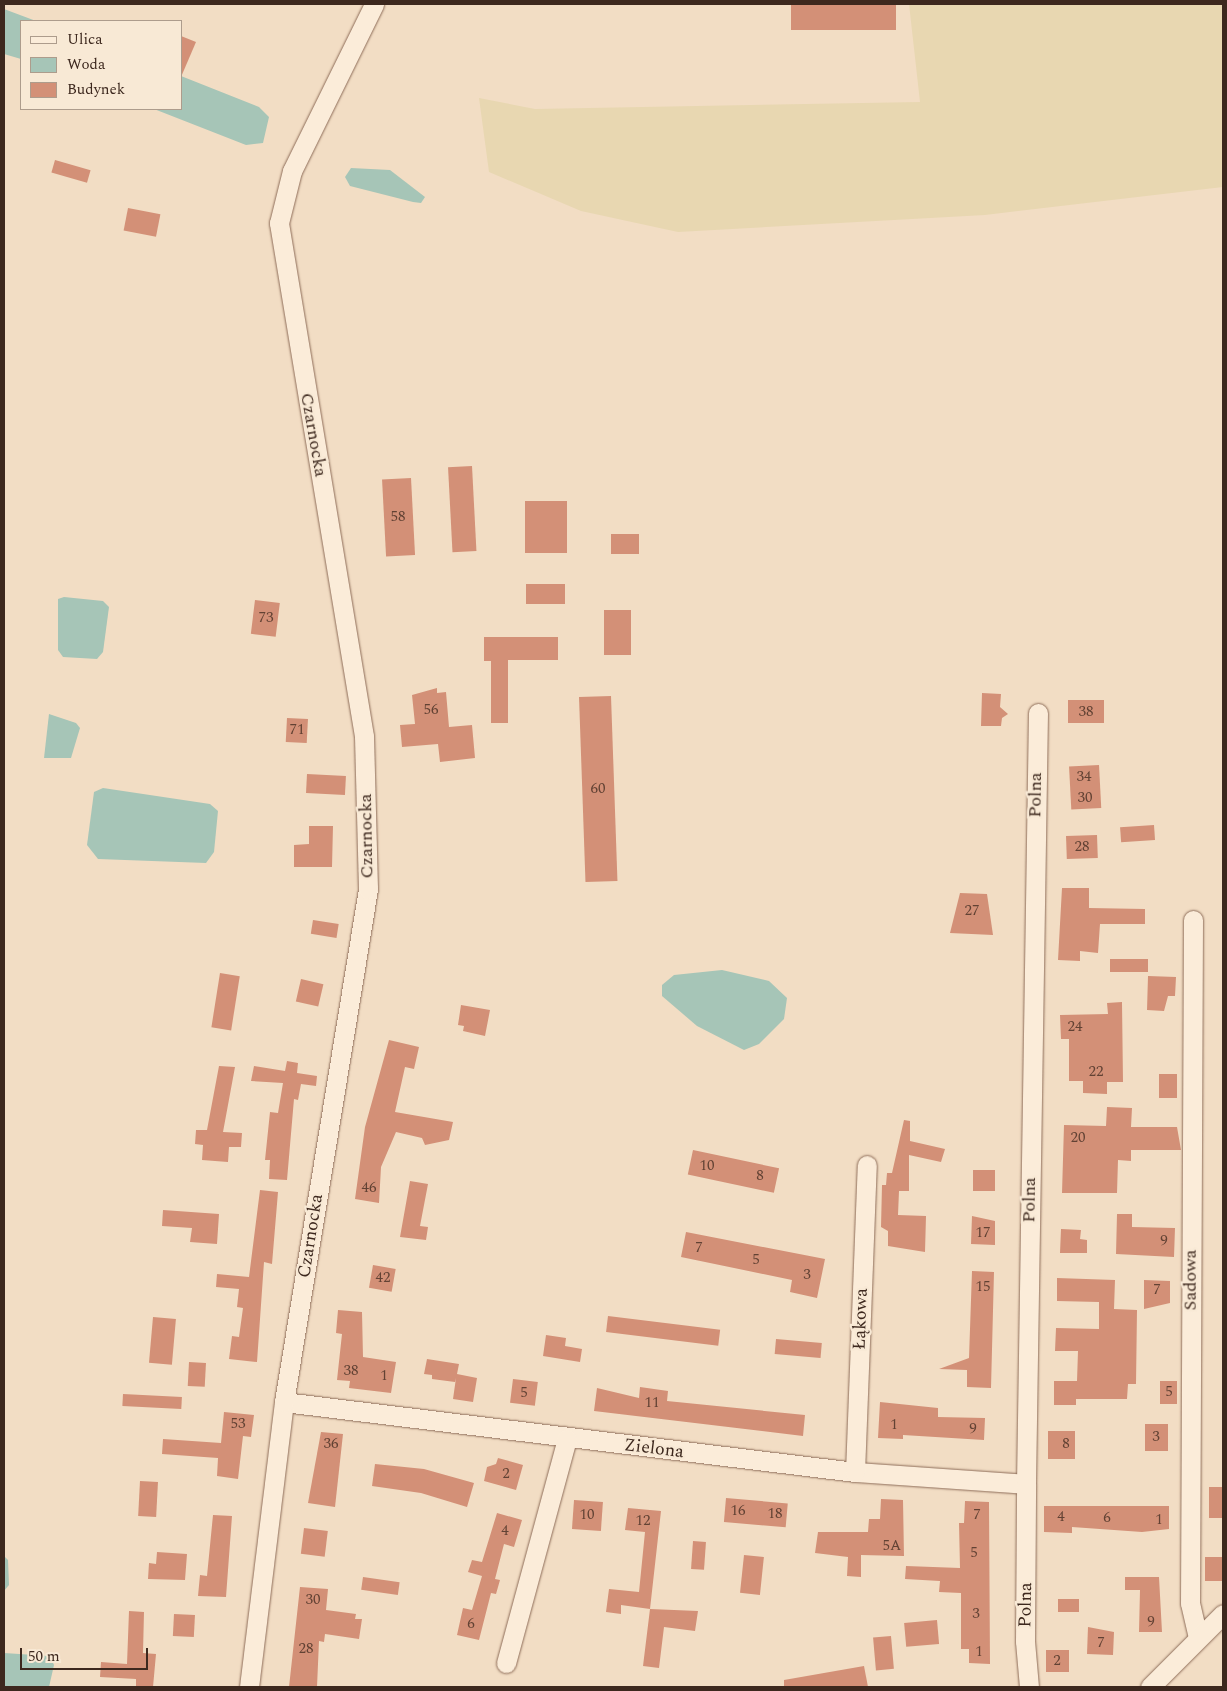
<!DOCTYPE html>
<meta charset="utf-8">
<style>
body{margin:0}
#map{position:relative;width:1227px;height:1691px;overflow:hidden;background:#f2ddc4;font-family:Spectral,serif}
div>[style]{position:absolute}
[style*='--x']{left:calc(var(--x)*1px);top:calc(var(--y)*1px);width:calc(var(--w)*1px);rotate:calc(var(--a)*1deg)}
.farmland>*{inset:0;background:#e8d7b1}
.water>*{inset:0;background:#a6c5b7}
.building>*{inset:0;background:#d39077;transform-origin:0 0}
.roads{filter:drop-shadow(0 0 1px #8e6d59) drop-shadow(0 0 1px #8e6d59)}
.minor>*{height:19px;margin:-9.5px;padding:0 9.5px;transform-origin:9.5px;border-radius:9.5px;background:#fbecd9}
span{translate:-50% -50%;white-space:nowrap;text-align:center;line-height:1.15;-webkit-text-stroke:4.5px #f8e9d5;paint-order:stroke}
.number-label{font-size:15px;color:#624234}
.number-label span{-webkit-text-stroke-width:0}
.street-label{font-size:18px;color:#3d281e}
.frame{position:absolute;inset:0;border:5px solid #3d281e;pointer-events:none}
.legend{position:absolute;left:20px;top:20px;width:162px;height:90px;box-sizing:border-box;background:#f8e9d5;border:1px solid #ad9c8c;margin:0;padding:6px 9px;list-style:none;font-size:15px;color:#3d281e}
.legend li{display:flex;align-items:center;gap:10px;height:25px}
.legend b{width:25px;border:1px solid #ad9c8c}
.scale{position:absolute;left:20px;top:1648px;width:128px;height:22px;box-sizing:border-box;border:2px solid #3d281e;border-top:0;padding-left:6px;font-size:15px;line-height:18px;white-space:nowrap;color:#3d281e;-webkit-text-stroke:4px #f8e9d5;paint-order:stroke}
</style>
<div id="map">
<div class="farmland">
<i style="clip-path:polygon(909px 4px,1223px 4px,1223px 187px,985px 215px,678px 232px,581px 211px,489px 172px,479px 98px,535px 109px,920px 102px)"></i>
</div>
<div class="water">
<i style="clip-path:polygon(4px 9px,36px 21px,21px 21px,21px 59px,4px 54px)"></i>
<i style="clip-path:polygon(181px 76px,259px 107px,269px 117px,263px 143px,246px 145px,154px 109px,181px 109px)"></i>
<i style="clip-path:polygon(351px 168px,390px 170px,425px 197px,421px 203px,413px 202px,350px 186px,345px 177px)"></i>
<i style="clip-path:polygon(64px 597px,103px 601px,109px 607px,103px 652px,97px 659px,63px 657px,58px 650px,58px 599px)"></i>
<i style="clip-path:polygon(49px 714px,76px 723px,80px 728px,71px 758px,44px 758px)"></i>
<i style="clip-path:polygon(103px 788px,210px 804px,218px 811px,214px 852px,206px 863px,98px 859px,87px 845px,94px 792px)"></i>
<i style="clip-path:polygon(722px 970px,769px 981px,787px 998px,784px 1019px,759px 1044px,744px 1050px,697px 1026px,662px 996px,662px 985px,674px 975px)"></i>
<i style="clip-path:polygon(4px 1556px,8px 1560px,9px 1585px,4px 1591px)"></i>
<i style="clip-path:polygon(4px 1653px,50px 1656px,54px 1665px,49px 1687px,4px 1687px)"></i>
</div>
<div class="building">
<i style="left:791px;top:4px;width:105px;height:26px"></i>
<i style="clip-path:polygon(181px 36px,196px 42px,181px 77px)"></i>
<i style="left:55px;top:160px;width:37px;height:13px;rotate:16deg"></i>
<i style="left:128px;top:208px;width:33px;height:23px;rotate:11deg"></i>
<i style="left:472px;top:466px;width:85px;height:24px;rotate:87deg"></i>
<i style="left:411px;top:478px;width:77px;height:29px;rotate:87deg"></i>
<i style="left:525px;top:501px;width:42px;height:52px"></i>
<i style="left:611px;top:534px;width:28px;height:20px"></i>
<i style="left:526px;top:584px;width:39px;height:20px"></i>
<i style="left:255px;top:600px;width:25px;height:34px;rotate:7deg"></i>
<i style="left:604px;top:610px;width:27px;height:45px"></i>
<i style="clip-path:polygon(484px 637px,558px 637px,558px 660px,508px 660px,508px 723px,491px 723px,491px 661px,484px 661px)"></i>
<i style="clip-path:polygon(437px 688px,437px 693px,446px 692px,449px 727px,472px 725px,475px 758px,440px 762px,438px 744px,402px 747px,400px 725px,415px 724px,412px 695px)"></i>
<i style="clip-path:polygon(982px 693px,1001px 694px,1000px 707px,1008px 714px,1002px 718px,1001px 726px,981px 726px)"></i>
<i style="left:611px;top:696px;width:185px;height:32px;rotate:88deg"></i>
<i style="left:1068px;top:700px;width:36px;height:23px"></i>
<i style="left:287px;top:718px;width:21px;height:24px;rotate:3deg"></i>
<i style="left:1099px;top:765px;width:43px;height:30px;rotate:87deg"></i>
<i style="left:307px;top:774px;width:39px;height:19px;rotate:3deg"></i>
<i style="left:1154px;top:825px;width:15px;height:34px;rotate:86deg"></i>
<i style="clip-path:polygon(309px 826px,333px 826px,332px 867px,294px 867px,294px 845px,309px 844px)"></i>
<i style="left:1097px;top:835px;width:23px;height:31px;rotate:88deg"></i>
<i style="clip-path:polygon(1062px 888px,1089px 888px,1089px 908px,1145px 909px,1145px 924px,1100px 924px,1098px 953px,1080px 951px,1080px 961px,1058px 960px)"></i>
<i style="clip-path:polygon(960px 893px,987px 894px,993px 935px,950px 933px)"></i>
<i style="left:313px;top:920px;width:26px;height:14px;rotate:9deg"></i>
<i style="left:1110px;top:959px;width:38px;height:13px"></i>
<i style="left:220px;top:973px;width:20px;height:55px;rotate:9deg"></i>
<i style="clip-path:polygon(1148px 976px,1176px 977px,1175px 996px,1168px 996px,1164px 1011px,1147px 1010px)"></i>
<i style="left:301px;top:979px;width:23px;height:23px;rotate:13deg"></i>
<i style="clip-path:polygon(1122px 1002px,1123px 1082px,1107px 1082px,1107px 1094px,1083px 1093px,1083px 1081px,1069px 1081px,1069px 1039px,1061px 1039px,1060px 1015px,1108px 1014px,1107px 1003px)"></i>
<i style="clip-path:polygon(461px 1005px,490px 1010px,485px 1036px,463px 1031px,464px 1026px,458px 1025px)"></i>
<i style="clip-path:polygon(389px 1040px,419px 1047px,414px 1069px,405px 1067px,395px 1112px,453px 1122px,449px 1140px,425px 1145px,422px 1138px,396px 1132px,381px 1167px,379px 1203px,355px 1199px,365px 1127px)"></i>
<i style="clip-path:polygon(287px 1061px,298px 1063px,297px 1073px,317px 1076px,316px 1086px,301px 1084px,298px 1100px,294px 1099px,287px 1180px,269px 1179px,270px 1160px,265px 1160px,270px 1112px,278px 1113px,283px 1083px,251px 1081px,254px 1066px,285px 1071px)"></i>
<i style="clip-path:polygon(219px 1066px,235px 1067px,223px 1132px,242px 1133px,241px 1147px,229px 1147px,228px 1162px,202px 1160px,203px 1145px,195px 1144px,196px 1130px,207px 1130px)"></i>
<i style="left:1159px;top:1074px;width:18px;height:24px"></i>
<i style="clip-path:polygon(1107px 1107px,1132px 1108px,1131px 1127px,1177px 1127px,1181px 1150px,1131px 1150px,1131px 1161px,1118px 1160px,1117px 1193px,1062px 1193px,1064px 1125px,1106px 1126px)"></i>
<i style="clip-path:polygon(904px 1120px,910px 1121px,910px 1141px,945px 1149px,941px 1162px,909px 1155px,909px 1191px,899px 1191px,898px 1215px,926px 1216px,925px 1252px,888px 1246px,888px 1231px,881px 1227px,882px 1185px,886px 1185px,887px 1173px,892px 1173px)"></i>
<i style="left:693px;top:1150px;width:88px;height:25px;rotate:12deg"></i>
<i style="left:973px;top:1170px;width:22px;height:21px"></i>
<i style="clip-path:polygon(410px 1181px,428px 1184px,420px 1226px,428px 1227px,426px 1240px,400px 1237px)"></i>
<i style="clip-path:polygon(260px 1190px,278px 1192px,272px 1264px,264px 1262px,257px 1362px,229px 1359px,232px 1336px,239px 1337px,243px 1308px,237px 1307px,239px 1289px,216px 1287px,217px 1274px,249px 1277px)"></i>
<i style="clip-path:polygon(163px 1210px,219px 1214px,217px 1244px,190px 1242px,192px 1228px,162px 1226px)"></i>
<i style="clip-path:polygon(1117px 1214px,1132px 1214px,1132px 1227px,1175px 1228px,1174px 1257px,1116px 1254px)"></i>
<i style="clip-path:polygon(972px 1216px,995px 1221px,995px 1245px,971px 1244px)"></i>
<i style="clip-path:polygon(1061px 1229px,1081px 1230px,1080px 1239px,1087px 1240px,1087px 1253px,1060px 1253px)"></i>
<i style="clip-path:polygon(686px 1232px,825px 1259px,817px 1298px,790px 1292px,792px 1280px,681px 1257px)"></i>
<i style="left:373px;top:1265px;width:23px;height:23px;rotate:10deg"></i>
<i style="clip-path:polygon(972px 1271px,994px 1272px,991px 1388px,967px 1387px,967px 1370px,939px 1369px,969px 1358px)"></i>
<i style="clip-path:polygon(1057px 1278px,1115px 1280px,1114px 1309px,1137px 1310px,1136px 1384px,1128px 1384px,1127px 1399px,1076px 1399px,1076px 1405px,1054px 1405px,1054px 1381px,1077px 1381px,1078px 1351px,1055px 1351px,1056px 1328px,1099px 1329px,1099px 1302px,1057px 1301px)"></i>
<i style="clip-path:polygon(1144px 1280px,1170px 1281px,1170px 1303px,1144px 1309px)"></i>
<i style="clip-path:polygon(338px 1310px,362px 1312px,363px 1357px,396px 1362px,391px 1393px,349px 1388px,350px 1381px,337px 1380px,342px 1334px,336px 1333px)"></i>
<i style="left:608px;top:1316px;width:113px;height:16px;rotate:7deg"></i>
<i style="left:153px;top:1317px;width:23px;height:46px;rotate:5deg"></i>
<i style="clip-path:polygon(546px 1335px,566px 1338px,565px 1346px,582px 1349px,580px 1362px,543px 1356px)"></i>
<i style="left:776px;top:1339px;width:46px;height:15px;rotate:5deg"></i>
<i style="clip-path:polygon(427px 1359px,459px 1364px,457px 1374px,477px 1378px,473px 1402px,453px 1399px,456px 1378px,455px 1382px,432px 1379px,432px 1375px,424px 1374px)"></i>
<i style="left:189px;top:1362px;width:17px;height:24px;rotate:3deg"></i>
<i style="left:513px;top:1379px;width:25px;height:24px;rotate:7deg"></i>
<i style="left:1160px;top:1381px;width:17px;height:23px"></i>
<i style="clip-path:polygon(640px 1387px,668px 1391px,667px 1401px,805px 1415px,803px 1436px,594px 1411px,597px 1388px,639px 1398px)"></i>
<i style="left:123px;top:1394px;width:59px;height:12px;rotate:3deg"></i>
<i style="clip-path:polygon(880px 1402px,938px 1408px,938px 1417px,985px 1418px,984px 1440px,903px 1435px,903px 1439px,878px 1438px)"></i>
<i style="clip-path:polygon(224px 1412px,254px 1415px,251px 1437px,243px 1436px,238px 1479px,217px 1476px,218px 1458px,162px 1454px,163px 1439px,221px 1443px)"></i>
<i style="left:1145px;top:1424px;width:23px;height:27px"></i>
<i style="left:1048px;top:1431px;width:27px;height:28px"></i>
<i style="clip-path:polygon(321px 1432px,343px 1434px,335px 1507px,308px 1503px)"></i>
<i style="clip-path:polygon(498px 1458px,523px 1465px,516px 1490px,484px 1481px,487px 1467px,496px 1464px)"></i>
<i style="clip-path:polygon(375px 1464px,424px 1469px,474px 1483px,467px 1507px,421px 1493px,372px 1486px)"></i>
<i style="left:140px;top:1481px;width:18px;height:35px;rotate:3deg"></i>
<i style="left:1209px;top:1487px;width:14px;height:31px"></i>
<i style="left:726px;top:1498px;width:62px;height:24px;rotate:5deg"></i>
<i style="clip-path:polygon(881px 1499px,903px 1500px,904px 1556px,861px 1555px,861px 1577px,847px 1576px,848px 1557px,815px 1553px,818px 1532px,868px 1532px,869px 1519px,880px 1519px)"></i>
<i style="left:574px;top:1500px;width:29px;height:29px;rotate:4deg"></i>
<i style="clip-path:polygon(965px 1501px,989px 1502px,990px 1664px,969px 1663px,969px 1649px,961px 1649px,961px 1593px,939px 1592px,940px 1581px,905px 1579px,906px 1566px,960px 1568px,959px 1523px,964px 1523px)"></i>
<i style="clip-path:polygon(1044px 1506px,1169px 1506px,1169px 1529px,1142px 1532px,1072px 1527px,1072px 1533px,1044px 1532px)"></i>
<i style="clip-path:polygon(628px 1508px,661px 1511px,650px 1609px,621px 1605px,621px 1614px,606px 1612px,609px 1589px,639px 1592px,645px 1532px,625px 1530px)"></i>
<i style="clip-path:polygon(497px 1513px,522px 1520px,514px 1547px,504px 1544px,495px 1579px,500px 1580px,496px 1594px,491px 1593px,479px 1640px,457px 1635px,463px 1608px,472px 1610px,482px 1576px,468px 1572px,472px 1560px,482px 1562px)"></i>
<i style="clip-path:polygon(213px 1515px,232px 1516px,226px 1597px,198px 1596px,200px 1575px,207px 1576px)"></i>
<i style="left:304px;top:1528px;width:24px;height:26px;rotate:7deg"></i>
<i style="left:693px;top:1541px;width:13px;height:28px;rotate:4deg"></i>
<i style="clip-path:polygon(157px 1552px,187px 1554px,185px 1580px,148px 1579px,149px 1563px,156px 1564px)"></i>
<i style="left:744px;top:1555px;width:20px;height:38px;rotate:6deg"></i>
<i style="left:1205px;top:1557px;width:18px;height:24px"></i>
<i style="left:363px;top:1577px;width:37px;height:13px;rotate:8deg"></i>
<i style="clip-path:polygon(1125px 1577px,1159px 1577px,1162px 1632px,1139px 1632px,1140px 1590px,1125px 1590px)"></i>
<i style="clip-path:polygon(300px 1587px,328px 1589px,326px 1610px,356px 1614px,355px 1619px,362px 1619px,359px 1639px,325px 1634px,324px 1642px,319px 1641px,317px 1687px,289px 1687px)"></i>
<i style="left:1058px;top:1599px;width:21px;height:13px"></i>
<i style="clip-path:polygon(650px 1609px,698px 1611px,695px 1631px,664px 1627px,659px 1668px,643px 1666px)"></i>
<i style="clip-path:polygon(129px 1611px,144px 1612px,143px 1653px,156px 1654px,153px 1687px,136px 1687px,136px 1679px,100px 1677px,101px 1662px,127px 1664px)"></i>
<i style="left:174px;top:1614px;width:21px;height:22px;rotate:3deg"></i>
<i style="left:937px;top:1620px;width:24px;height:33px;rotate:85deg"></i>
<i style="clip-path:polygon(1088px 1627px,1114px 1632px,1113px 1655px,1087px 1654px)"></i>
<i style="left:891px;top:1636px;width:33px;height:18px;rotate:85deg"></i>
<i style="left:1046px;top:1650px;width:23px;height:22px"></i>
<i style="clip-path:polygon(864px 1666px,868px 1687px,784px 1687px,784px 1680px)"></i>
</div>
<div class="roads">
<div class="minor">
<i style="--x:1193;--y:920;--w:683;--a:90.25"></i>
<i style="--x:1190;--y:1603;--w:36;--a:77"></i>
<i style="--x:284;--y:1402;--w:575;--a:6.99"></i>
<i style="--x:855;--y:1472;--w:171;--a:4"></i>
<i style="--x:855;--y:1472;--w:307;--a:-87.8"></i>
<i style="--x:506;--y:1663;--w:232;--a:-74.8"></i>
<i style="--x:249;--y:1687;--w:287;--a:-83"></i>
<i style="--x:284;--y:1402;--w:520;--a:-80.7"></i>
<i style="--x:368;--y:889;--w:153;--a:-91.5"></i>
<i style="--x:364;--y:736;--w:520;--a:-99.41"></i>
<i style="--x:279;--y:223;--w:54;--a:-76"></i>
<i style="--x:292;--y:171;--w:186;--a:-63.8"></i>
<i style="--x:1029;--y:1687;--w:46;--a:-95"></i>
<i style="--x:1025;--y:1641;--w:157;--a:-89.6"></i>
<i style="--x:1026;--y:1484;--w:771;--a:-89.11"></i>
<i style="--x:1150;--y:1687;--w:103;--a:-45"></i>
</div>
</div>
<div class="number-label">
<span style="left:398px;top:517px">58</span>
<span style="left:266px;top:618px">73</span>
<span style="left:431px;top:710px">56</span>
<span style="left:1086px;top:712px">38</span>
<span style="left:297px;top:730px">71</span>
<span style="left:1084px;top:777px">34</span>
<span style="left:598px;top:789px">60</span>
<span style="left:1085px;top:798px">30</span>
<span style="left:1082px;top:847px">28</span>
<span style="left:972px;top:911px">27</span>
<span style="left:1075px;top:1027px">24</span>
<span style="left:1096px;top:1072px">22</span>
<span style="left:1078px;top:1138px">20</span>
<span style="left:707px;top:1166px">10</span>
<span style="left:760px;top:1176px">8</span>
<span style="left:369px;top:1188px">46</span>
<span style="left:983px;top:1233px">17</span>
<span style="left:1164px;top:1241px">9</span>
<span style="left:699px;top:1248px">7</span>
<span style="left:756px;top:1260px">5</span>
<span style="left:807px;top:1275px">3</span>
<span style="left:383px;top:1278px">42</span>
<span style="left:983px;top:1287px">15</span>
<span style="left:1157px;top:1290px">7</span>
<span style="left:351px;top:1371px">38</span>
<span style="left:384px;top:1376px">1</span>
<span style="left:1169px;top:1392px">5</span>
<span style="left:524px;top:1393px">5</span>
<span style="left:652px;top:1403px">11</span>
<span style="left:238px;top:1424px">53</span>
<span style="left:894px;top:1425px">1</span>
<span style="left:973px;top:1429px">9</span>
<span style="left:1156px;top:1437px">3</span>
<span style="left:331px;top:1444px">36</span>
<span style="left:1066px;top:1444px">8</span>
<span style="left:506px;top:1474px">2</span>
<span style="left:738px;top:1511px">16</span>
<span style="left:775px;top:1514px">18</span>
<span style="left:587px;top:1515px">10</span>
<span style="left:977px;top:1515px">7</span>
<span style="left:1061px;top:1517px">4</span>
<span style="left:1107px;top:1518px">6</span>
<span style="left:1159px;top:1520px">1</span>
<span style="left:643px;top:1521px">12</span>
<span style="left:505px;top:1531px">4</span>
<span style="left:892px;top:1546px">5A</span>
<span style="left:974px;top:1553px">5</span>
<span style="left:313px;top:1600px">30</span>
<span style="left:976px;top:1614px">3</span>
<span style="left:1151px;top:1622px">9</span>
<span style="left:471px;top:1624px">6</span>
<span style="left:1101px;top:1643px">7</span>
<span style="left:306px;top:1649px">28</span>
<span style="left:979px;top:1652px">1</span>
<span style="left:1057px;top:1661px">2</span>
</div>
<div class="street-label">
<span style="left:313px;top:435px;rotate:80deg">Czarnocka</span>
<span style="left:1036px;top:795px;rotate:-89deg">Polna</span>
<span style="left:367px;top:836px;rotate:-91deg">Czarnocka</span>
<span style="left:1030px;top:1200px;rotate:-89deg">Polna</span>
<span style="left:311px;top:1236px;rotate:-81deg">Czarnocka</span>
<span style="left:1191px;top:1280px;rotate:-90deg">Sadowa</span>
<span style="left:861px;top:1319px;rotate:-88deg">Łąkowa</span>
<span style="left:654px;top:1449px;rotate:7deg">Zielona</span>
<span style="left:1026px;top:1605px;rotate:-89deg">Polna</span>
</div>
<div class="frame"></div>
<ul class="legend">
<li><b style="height:6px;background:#fbecd9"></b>Ulica</li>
<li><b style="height:14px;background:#a6c5b7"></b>Woda</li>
<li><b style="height:14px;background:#d39077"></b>Budynek</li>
</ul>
<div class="scale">50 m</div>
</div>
